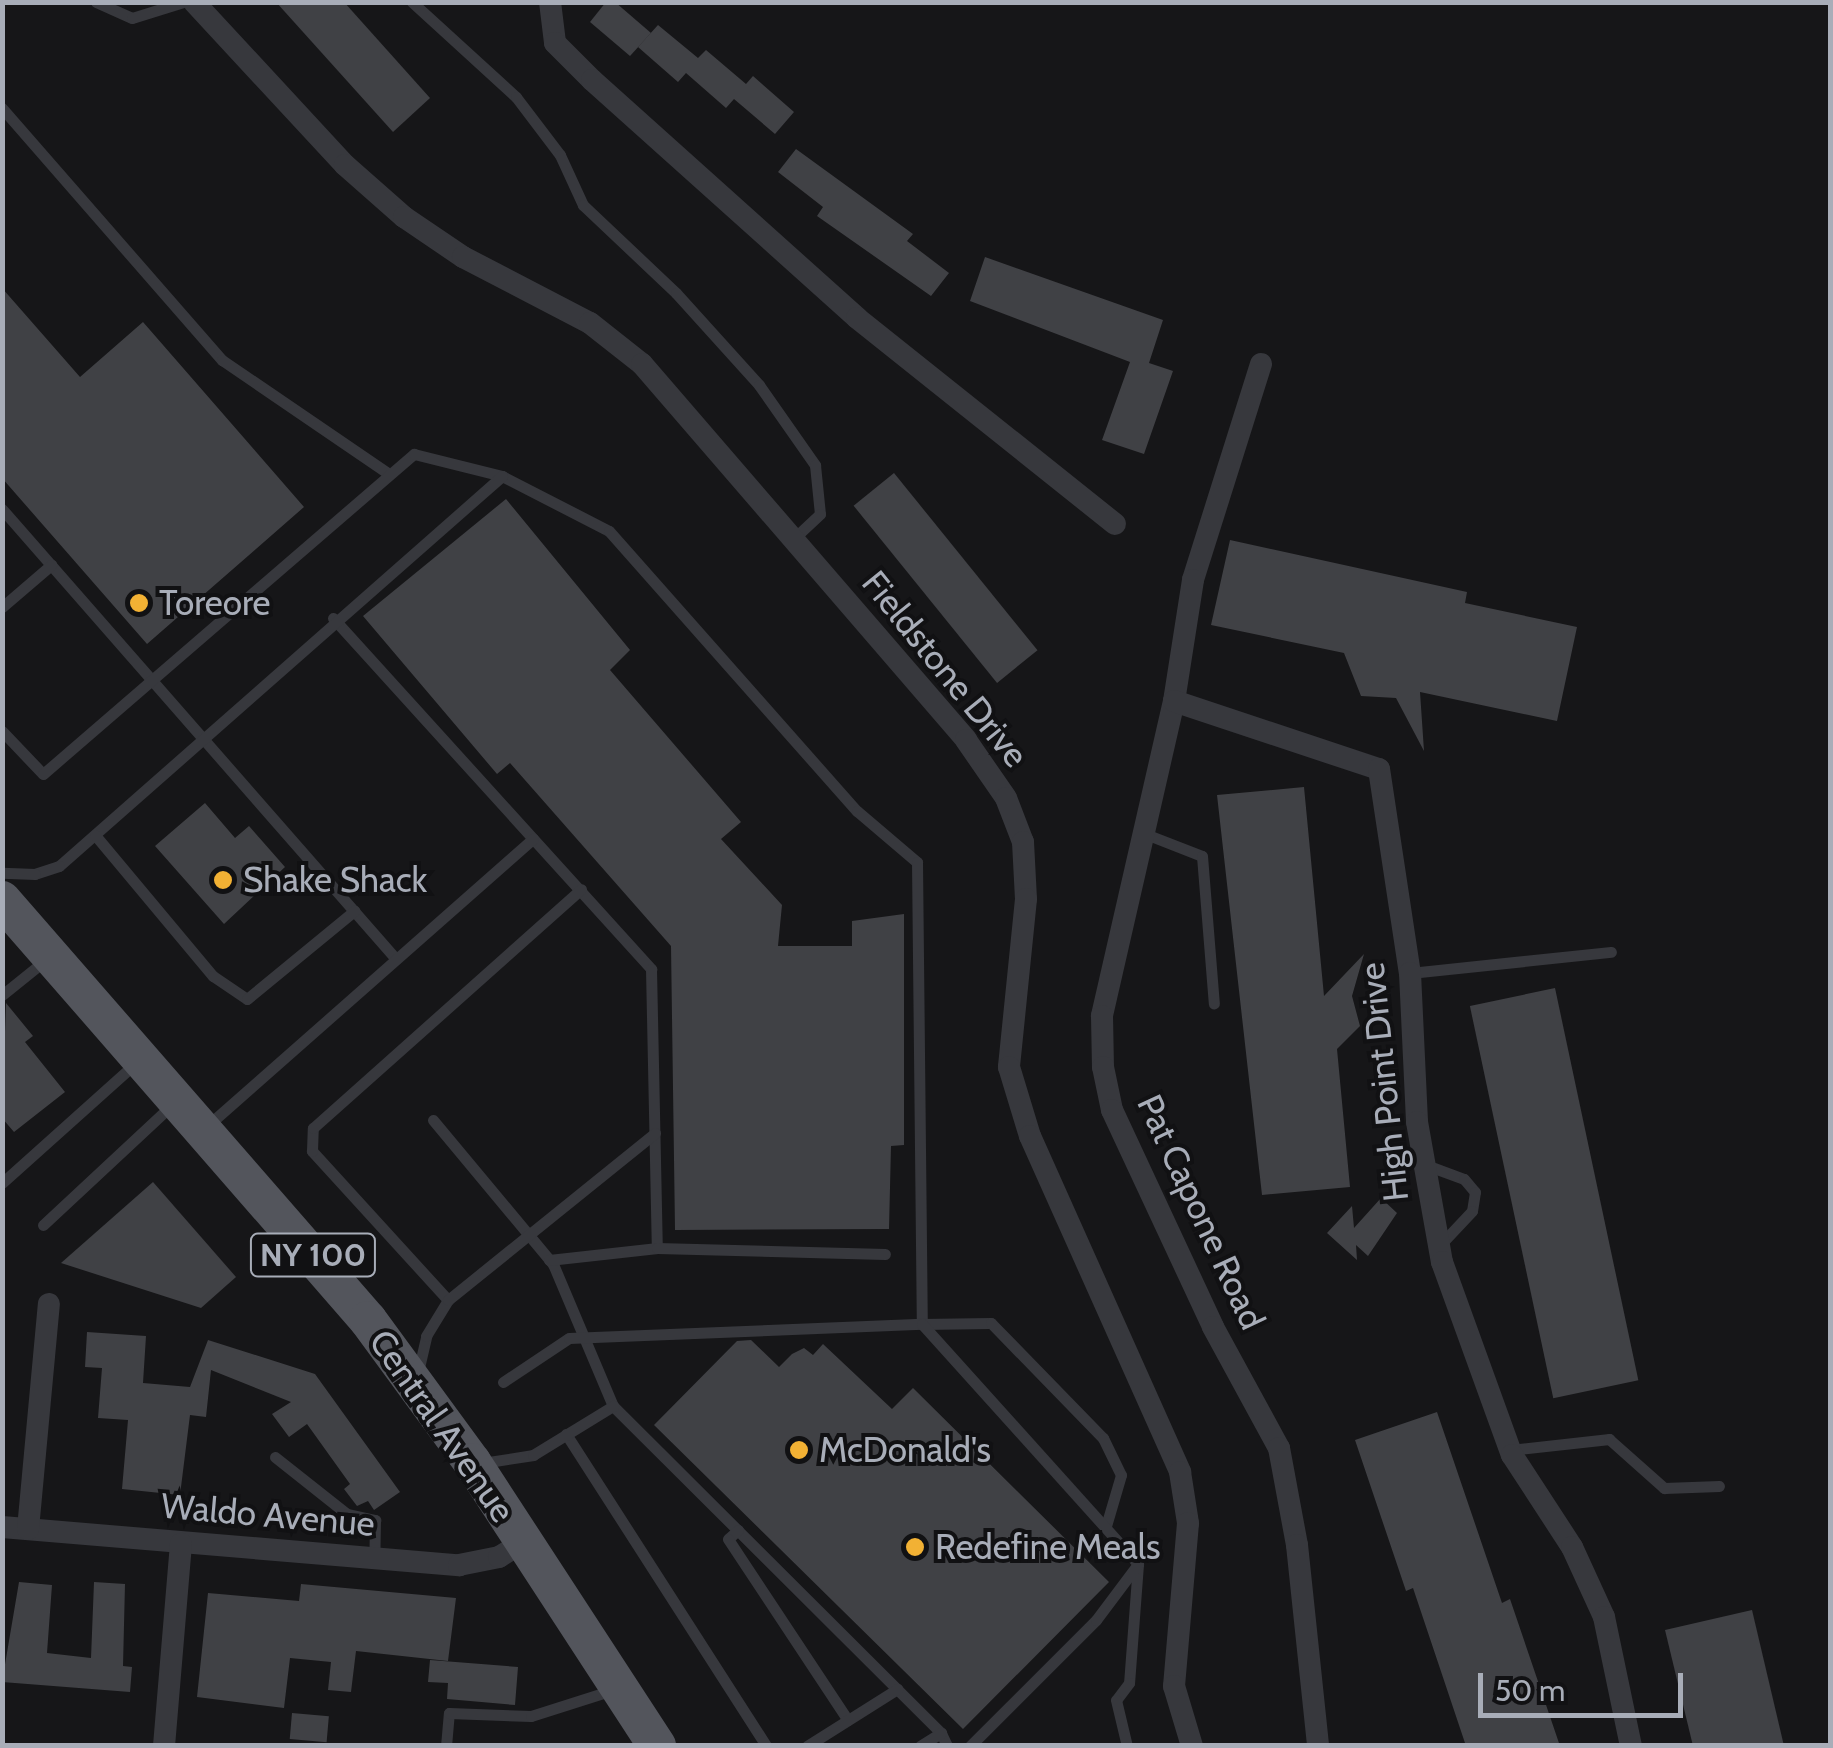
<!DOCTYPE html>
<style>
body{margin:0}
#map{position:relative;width:1833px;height:1748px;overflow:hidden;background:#161618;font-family:Cabin,sans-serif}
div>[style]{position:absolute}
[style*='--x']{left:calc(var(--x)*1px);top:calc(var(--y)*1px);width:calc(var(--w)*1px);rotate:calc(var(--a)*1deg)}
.building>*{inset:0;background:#404145;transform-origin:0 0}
.service>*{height:11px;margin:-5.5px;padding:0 5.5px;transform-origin:5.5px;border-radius:5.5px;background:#37383d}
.minor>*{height:22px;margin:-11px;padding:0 11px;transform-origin:11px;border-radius:11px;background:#37383d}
.primary>*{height:38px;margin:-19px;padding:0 19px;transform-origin:19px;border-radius:19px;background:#53555c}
.dots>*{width:28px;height:28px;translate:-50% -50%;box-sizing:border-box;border:5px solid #111113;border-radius:50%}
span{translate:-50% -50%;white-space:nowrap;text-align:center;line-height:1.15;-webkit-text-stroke:8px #111113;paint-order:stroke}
.shield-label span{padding:2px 8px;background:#111113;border:2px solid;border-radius:8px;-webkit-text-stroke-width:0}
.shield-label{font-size:32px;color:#a8adb8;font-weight:700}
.poi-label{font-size:35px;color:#a8adb8}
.left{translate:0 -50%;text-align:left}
.street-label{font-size:35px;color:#a8adb8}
.frame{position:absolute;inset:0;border:5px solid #a8adb8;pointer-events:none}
.scale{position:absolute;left:1478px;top:1673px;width:205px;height:45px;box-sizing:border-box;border:5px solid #a8adb8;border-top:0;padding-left:12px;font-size:30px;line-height:35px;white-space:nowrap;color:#a8adb8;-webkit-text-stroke:8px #111113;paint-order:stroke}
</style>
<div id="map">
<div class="building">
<i style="clip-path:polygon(276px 2px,344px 2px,430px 98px,393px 132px)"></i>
<i style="clip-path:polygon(606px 2px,615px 2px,651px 33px,630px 56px,590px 22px)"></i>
<i style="clip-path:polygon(658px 25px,698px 58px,706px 50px,746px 84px,753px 76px,794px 112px,775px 134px,734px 99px,726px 108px,686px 73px,678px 82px,638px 47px)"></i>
<i style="clip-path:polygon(796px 149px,913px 234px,907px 241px,949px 273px,931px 296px,817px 216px,823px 207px,778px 172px)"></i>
<i style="clip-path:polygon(985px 257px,1163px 320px,1149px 363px,1173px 371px,1144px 454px,1102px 440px,1130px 362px,970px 301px)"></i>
<i style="clip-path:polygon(2px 288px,80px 377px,143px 322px,304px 507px,147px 644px,2px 478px)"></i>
<i style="left:894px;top:473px;width:228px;height:52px;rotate:51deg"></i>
<i style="clip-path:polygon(506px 499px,630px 650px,610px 670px,741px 822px,721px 839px,782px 905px,778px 946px,852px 946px,852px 921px,904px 914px,904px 1145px,891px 1146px,889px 1229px,675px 1230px,671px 946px,510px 763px,497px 774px,363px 616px)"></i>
<i style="clip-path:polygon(1230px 540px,1467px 592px,1465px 603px,1577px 627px,1557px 721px,1420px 692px,1424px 751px,1396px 698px,1361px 696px,1344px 653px,1211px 625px)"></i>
<i style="clip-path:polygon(1304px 787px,1324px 996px,1364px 954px,1352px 996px,1360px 1026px,1337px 1049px,1350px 1187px,1262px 1195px,1217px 795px)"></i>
<i style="clip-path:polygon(205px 803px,235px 838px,249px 826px,285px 867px,224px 924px,155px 846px)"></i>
<i style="left:1555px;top:988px;width:401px;height:87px;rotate:78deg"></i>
<i style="clip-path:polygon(6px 1003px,33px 1036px,25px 1042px,65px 1092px,14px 1132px,2px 1118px)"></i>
<i style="clip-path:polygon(153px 1182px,236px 1277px,201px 1308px,61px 1263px)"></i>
<i style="clip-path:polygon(1381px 1198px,1397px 1213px,1368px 1256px,1356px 1245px,1357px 1260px,1327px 1233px,1352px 1206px,1354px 1228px)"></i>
<i style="clip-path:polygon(87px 1332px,146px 1336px,143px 1383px,190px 1387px,208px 1340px,315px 1374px,400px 1492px,374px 1510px,368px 1501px,357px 1506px,344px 1489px,350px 1484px,307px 1424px,289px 1437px,272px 1414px,291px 1402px,211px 1370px,206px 1417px,190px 1415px,180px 1495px,122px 1489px,128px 1420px,98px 1418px,102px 1368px,85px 1367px)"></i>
<i style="clip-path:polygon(751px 1340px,779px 1367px,792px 1354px,804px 1348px,813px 1355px,823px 1344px,892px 1409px,913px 1388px,1109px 1582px,963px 1729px,654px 1425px,737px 1341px)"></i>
<i style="clip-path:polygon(1437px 1412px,1502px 1603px,1510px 1599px,1560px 1746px,1466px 1746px,1413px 1588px,1406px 1591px,1355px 1440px)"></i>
<i style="clip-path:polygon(19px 1582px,52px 1585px,47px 1653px,91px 1658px,94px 1582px,125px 1584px,123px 1666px,132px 1667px,130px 1692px,2px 1682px)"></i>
<i style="clip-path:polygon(301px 1584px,456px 1598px,448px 1661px,356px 1651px,351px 1692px,328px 1690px,331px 1662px,290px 1658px,284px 1708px,197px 1697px,208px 1593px,299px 1601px)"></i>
<i style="clip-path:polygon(1752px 1610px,1784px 1746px,1693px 1746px,1665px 1630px)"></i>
<i style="clip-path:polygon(430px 1660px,518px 1667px,515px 1705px,447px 1699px,448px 1683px,428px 1682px)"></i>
<i style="left:292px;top:1713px;width:37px;height:26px;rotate:5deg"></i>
</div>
<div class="service">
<i style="--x:96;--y:2;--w:39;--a:24"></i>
<i style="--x:132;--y:18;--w:53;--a:-17.4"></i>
<i style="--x:412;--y:2;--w:141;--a:42.4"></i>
<i style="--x:516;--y:97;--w:73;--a:52.8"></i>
<i style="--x:560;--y:155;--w:55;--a:65.3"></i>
<i style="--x:583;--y:205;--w:128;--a:43.4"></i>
<i style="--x:676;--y:293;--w:124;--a:47.9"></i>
<i style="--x:759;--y:385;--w:98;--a:55"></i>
<i style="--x:815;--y:465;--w:49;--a:84.2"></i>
<i style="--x:820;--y:514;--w:38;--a:137"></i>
<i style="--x:2;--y:108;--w:335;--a:48.9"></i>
<i style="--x:222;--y:360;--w:202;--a:34.3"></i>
<i style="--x:502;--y:476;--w:120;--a:27.2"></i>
<i style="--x:609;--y:531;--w:374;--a:48.5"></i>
<i style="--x:857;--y:811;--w:79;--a:40.4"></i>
<i style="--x:917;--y:862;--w:462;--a:89.4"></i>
<i style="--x:922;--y:1324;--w:69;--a:-0.8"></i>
<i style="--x:991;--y:1323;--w:161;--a:45.8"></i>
<i style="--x:1103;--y:1438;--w:41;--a:64.1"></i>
<i style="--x:1121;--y:1475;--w:53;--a:106.4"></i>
<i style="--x:2;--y:509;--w:598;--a:48.8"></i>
<i style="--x:2;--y:607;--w:65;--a:-40.6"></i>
<i style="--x:333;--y:618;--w:474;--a:47.8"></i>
<i style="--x:651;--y:969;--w:279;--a:88.8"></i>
<i style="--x:2;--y:731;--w:59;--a:46.4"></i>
<i style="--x:43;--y:774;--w:490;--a:-40.8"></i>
<i style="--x:414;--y:454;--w:91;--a:14"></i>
<i style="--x:502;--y:476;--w:590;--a:138.64"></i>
<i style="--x:59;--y:866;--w:25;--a:162"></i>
<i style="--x:35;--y:874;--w:33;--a:-178"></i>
<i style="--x:1143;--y:833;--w:63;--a:21.3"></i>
<i style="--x:1202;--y:856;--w:148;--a:85.4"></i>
<i style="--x:95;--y:835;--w:184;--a:50.1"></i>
<i style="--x:213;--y:976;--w:41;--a:34.1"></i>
<i style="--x:247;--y:999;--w:139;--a:-39.4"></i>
<i style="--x:1410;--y:973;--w:202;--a:-6"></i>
<i style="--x:2;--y:995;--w:59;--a:-38.8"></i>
<i style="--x:433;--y:1120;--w:187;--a:50.2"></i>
<i style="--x:553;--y:1264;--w:154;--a:67.1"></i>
<i style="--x:613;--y:1406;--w:463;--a:44.9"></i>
<i style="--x:941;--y:1733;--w:14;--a:65"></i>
<i style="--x:206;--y:1127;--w:436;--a:-41.4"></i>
<i style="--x:1426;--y:1165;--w:40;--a:20.2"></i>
<i style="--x:1464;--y:1179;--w:17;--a:50"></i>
<i style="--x:1475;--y:1192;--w:19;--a:99"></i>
<i style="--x:1472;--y:1211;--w:48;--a:133.3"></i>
<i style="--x:2;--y:1183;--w:181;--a:-41.9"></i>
<i style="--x:43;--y:1225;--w:179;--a:-43"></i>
<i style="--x:549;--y:1260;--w:109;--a:-6.3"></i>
<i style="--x:657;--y:1248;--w:228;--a:1.5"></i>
<i style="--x:448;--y:1300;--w:202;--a:-132.4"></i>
<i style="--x:312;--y:1151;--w:23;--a:-88"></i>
<i style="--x:313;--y:1128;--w:359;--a:-41.7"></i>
<i style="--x:418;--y:1372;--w:37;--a:-77"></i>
<i style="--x:426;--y:1336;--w:42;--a:-58.6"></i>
<i style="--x:448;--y:1300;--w:266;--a:-38.9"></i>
<i style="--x:503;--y:1382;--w:79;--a:-33.7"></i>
<i style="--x:569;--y:1338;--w:353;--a:-2.3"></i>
<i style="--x:922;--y:1324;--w:323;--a:48"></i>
<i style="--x:1138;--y:1564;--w:119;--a:94.3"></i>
<i style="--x:1129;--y:1683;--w:21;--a:127"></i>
<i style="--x:1116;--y:1700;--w:47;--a:76.6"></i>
<i style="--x:566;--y:1434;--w:371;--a:57.3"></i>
<i style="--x:1510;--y:1450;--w:100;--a:-6.3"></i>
<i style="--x:1609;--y:1439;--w:74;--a:41.7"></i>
<i style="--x:1664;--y:1488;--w:55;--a:-2.1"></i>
<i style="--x:275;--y:1457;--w:92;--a:38.4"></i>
<i style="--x:347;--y:1514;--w:29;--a:12"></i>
<i style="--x:375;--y:1520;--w:39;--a:91"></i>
<i style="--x:482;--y:1463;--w:52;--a:-8.9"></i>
<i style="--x:533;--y:1455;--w:94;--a:-31.5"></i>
<i style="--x:738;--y:1530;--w:13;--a:138"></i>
<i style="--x:728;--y:1539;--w:217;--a:56.5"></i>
<i style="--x:446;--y:1746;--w:33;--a:-85"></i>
<i style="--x:449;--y:1713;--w:82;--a:2.1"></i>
<i style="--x:531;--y:1716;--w:89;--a:-17.6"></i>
<i style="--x:807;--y:1746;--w:107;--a:-32.3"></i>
<i style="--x:920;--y:1746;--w:25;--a:-32"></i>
<i style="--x:970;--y:1746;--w:178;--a:-45"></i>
<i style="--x:1096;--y:1620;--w:70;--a:-53.1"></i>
</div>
<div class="minor">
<i style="--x:194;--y:2;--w:222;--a:47.2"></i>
<i style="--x:345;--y:165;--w:79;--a:41.4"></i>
<i style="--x:404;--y:217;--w:71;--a:34.1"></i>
<i style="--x:463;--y:257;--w:143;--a:27.5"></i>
<i style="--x:590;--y:323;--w:66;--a:38.3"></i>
<i style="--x:642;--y:364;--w:496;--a:49.2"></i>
<i style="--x:966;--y:740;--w:70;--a:55.4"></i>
<i style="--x:1006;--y:798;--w:47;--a:68.9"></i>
<i style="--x:1023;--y:842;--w:57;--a:87"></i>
<i style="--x:1026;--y:899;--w:169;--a:95.8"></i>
<i style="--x:1009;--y:1067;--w:72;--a:73.1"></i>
<i style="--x:1030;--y:1136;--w:368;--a:65.9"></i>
<i style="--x:1180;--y:1472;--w:52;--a:81.1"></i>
<i style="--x:1188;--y:1523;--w:164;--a:94.9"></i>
<i style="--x:1174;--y:1686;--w:63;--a:73.3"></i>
<i style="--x:550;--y:2;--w:41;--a:83"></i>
<i style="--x:555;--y:43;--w:52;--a:45"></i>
<i style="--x:592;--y:80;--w:356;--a:41.9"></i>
<i style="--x:857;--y:318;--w:330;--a:38.6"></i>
<i style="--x:1261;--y:364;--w:226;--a:107.5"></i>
<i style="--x:1193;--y:580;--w:122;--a:98.9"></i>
<i style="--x:1174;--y:701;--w:323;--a:102.9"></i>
<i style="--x:1102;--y:1016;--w:51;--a:88.9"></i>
<i style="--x:1103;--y:1067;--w:44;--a:78.2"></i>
<i style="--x:1112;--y:1110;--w:239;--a:65"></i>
<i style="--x:1213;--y:1327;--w:138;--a:61.4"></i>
<i style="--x:1279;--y:1448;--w:99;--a:79.5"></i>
<i style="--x:1297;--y:1545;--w:202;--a:84"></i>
<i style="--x:1174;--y:701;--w:216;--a:18.4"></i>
<i style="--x:1379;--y:769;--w:206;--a:81.4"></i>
<i style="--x:1410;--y:973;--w:149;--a:87.3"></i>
<i style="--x:1417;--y:1122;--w:142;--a:79.9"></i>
<i style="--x:1442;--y:1262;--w:205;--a:70.1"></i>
<i style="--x:1512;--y:1455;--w:110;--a:56.9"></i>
<i style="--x:1572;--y:1547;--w:77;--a:65.4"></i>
<i style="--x:1604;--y:1617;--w:132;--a:78.2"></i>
<i style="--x:2;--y:1527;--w:459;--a:4.8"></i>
<i style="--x:459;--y:1565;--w:41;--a:-11.3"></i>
<i style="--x:499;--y:1557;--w:28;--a:-32"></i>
<i style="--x:28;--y:1529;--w:226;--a:-84.7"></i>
<i style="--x:164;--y:1746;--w:203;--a:-85.2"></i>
</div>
<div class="primary">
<i style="--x:2;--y:900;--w:557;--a:48.93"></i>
<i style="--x:368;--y:1320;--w:176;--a:53.8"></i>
<i style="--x:472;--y:1462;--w:339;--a:56.9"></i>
</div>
<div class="dots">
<i style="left:139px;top:603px;background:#f2b134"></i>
<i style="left:223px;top:880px;background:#f2b134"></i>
<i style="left:799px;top:1450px;background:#f2b134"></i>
<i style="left:915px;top:1547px;background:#f2b134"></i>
</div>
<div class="shield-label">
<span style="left:313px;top:1255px">NY 100</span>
</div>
<div class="poi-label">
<span class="left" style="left:159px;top:603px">Toreore</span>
<span class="left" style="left:243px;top:880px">Shake Shack</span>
<span class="left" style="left:819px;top:1450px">McDonald's</span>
<span class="left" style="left:935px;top:1547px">Redefine Meals</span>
</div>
<div class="street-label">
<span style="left:945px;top:669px;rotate:51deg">Fieldstone Drive</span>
<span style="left:1384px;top:1082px;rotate:-96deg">High Point Drive</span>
<span style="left:1201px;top:1212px;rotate:65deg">Pat Capone Road</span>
<span style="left:442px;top:1426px;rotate:55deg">Central Avenue</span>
<span style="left:268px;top:1515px;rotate:5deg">Waldo Avenue</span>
</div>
<div class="frame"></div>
<div class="scale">50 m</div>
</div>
